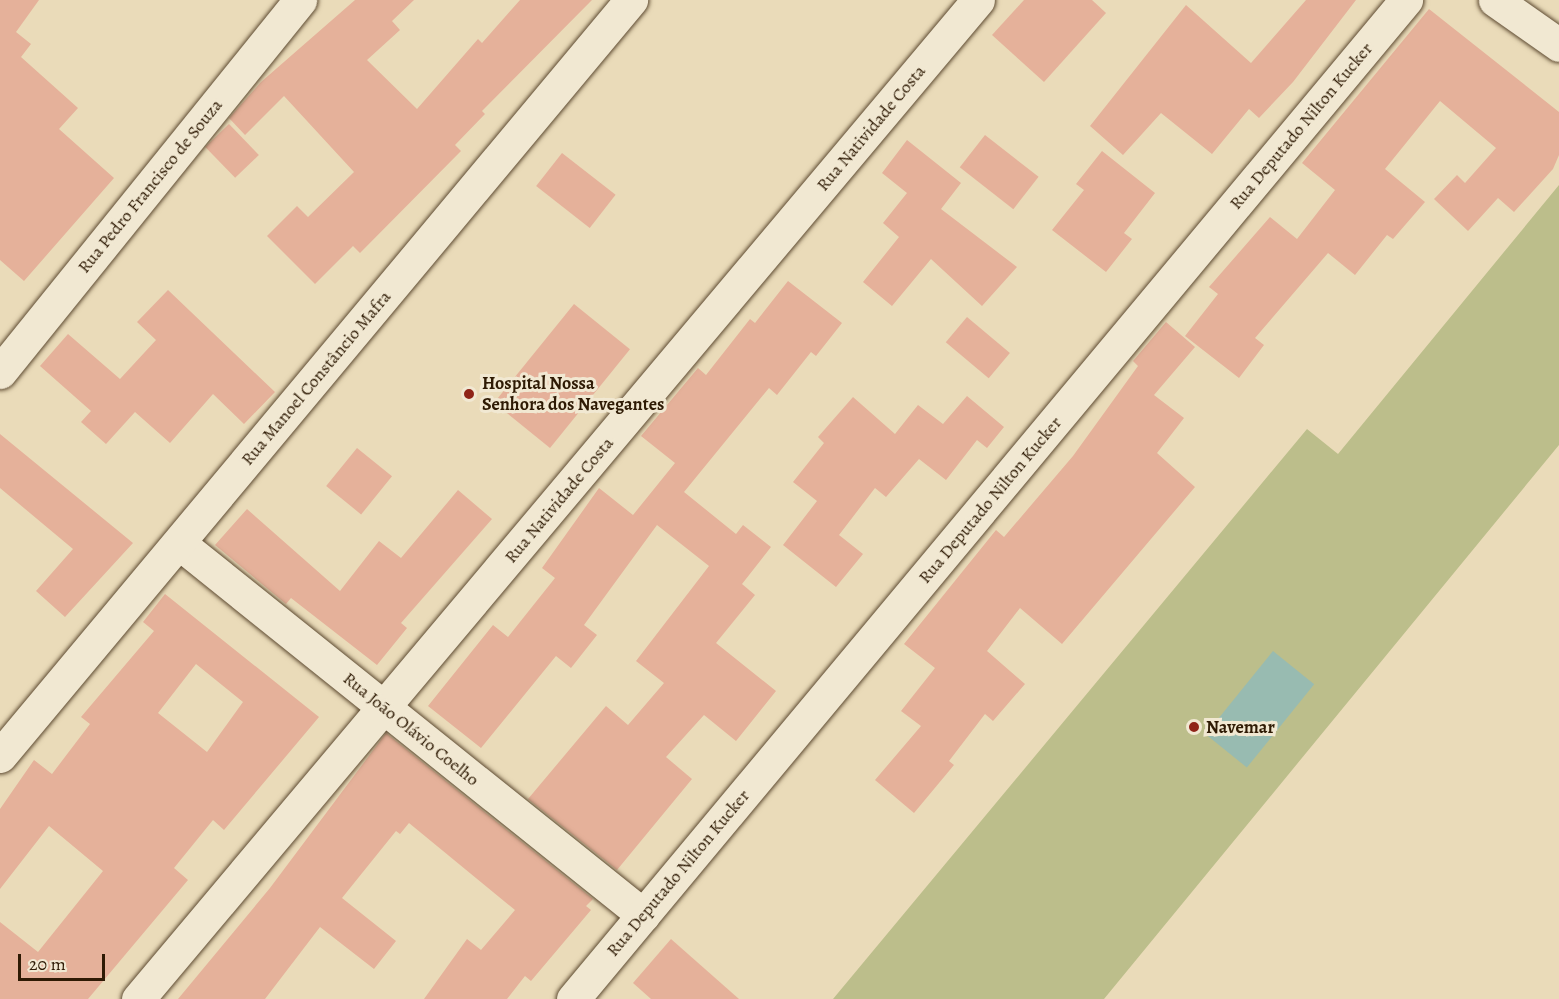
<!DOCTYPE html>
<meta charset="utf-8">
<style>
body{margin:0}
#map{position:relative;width:1559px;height:999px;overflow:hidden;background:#eadbb9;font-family:Alegreya,serif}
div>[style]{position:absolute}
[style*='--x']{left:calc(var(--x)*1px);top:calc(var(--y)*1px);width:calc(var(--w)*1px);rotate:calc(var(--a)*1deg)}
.green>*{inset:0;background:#bcbe8b}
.water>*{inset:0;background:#98bbb1;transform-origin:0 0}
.building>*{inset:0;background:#e5b19a;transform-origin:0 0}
.roads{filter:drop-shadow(0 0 2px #5d4a31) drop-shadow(0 0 2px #5d4a31)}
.minor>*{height:33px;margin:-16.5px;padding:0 16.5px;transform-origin:16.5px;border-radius:16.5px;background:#f1e8d2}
.secondary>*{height:33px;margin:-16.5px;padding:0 16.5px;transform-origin:16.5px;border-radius:16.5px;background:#f1e8d2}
.dots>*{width:16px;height:16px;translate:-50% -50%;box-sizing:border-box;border:3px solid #f1e8d2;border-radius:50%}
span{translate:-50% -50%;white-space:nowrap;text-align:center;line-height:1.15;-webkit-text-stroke:6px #f1e8d2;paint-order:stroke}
.street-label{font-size:18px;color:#2e1a04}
.poi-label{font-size:18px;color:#2e1a04;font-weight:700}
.left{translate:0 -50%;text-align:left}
.scale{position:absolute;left:18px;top:954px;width:87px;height:27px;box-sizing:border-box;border:3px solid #2e1a04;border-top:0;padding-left:8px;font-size:18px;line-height:21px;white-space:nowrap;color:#2e1a04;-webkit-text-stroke:4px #f1e8d2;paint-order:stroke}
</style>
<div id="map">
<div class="green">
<i style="clip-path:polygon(1559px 185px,1559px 445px,1104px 999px,833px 999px,1307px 429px,1338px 454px)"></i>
</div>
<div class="water">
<i style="left:1273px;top:651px;width:53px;height:107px;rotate:39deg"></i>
</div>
<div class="building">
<i style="clip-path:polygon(0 0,39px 0,16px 32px,31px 44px,21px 57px,78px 108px,59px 129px,114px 178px,24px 281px,0 260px)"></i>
<i style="clip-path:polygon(355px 0,414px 0,392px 21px,400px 30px,367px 60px,417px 109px,478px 39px,482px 43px,520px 0,592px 0,482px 111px,485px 114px,455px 145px,461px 151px,360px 253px,353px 246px,315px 284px,267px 236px,297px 206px,308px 217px,354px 172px,284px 96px,245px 135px,229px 118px,261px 82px)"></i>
<i style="clip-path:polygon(1024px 0,1092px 0,1106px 13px,1044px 82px,992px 35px)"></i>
<i style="clip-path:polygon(1306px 0,1356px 0,1293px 82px,1259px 118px,1249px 109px,1212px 154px,1161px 113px,1123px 155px,1090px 126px,1186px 5px,1251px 63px)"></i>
<i style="clip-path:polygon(1429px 9px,1559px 112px,1559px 155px,1553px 169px,1514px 212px,1498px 198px,1468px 231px,1434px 199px,1457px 175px,1465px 183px,1496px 148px,1440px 101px,1385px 169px,1425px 202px,1393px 239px,1387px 235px,1355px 275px,1328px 253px,1255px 338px,1264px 345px,1239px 378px,1185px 336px,1218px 294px,1209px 287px,1270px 217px,1297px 239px,1335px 190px,1302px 163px)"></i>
<i style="left:229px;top:124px;width:43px;height:33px;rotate:46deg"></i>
<i style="left:985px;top:135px;width:68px;height:41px;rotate:38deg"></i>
<i style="clip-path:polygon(907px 140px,961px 183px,941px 209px,1017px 267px,982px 306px,931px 259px,892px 306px,863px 282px,899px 237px,883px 223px,907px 193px,882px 173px)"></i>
<i style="clip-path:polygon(1102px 151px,1155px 193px,1124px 233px,1132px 239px,1106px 272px,1052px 230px,1084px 190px,1076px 184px)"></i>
<i style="left:562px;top:153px;width:68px;height:42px;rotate:38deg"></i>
<i style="clip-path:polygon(788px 281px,842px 323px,816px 356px,811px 352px,777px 395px,769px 388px,684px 492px,736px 534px,743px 525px,771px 547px,742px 584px,755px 595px,716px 643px,776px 691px,736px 741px,704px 715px,666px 757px,692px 779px,617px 870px,528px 799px,606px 706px,628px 725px,664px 683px,636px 661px,709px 566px,657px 525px,584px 625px,597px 635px,571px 668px,556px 656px,481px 748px,428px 706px,493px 625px,508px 637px,555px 578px,542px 568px,599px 488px,633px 515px,675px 463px,641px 436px,698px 368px,706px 375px,750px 319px,755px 323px)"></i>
<i style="clip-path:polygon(168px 290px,275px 392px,244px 424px,213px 394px,170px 443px,135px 412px,106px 444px,81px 422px,91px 411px,40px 366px,68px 334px,120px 379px,156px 340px,137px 322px)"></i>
<i style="left:574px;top:304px;width:72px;height:127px;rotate:39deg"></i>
<i style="left:967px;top:317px;width:56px;height:33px;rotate:40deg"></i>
<i style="clip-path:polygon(1166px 322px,1195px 347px,1154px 395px,1184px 418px,1157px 453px,1195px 487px,1062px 644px,1020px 608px,987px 651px,1025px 684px,993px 721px,985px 714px,949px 761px,954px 765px,914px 813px,875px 780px,921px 726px,901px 711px,935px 668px,904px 644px,996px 530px,1004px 537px,1073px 456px,1138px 366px,1133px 361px)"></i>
<i style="clip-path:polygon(967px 396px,1004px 427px,987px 448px,977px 440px,946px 480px,919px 459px,886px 497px,875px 488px,839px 535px,863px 554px,836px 587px,783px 545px,817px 501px,793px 482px,824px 443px,818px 437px,853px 397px,895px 434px,918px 405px,943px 424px)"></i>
<i style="clip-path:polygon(0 434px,133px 543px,65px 617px,36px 591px,73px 549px,0 488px)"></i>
<i style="left:357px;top:448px;width:45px;height:49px;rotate:39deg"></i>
<i style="clip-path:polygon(458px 490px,492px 519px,401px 623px,407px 628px,377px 665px,291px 598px,286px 604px,215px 545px,247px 509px,340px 591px,379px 541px,401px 558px)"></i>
<i style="clip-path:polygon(evenodd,165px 594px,319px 717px,224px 830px,213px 820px,174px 868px,188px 880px,88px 999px,0 999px,0 922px,38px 952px,103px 871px,49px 826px,0 889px,0 809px,34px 760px,52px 774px,90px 724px,81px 717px,154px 631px,143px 622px,165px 594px,196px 664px,243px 702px,207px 752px,158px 713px,196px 664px)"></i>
<i style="clip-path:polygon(386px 733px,593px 899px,586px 906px,591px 910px,531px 981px,525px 976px,507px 999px,424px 999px,467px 939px,481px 950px,515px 910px,409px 823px,400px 834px,396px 831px,342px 898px,396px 941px,374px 969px,320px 927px,265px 999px,178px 999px,270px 888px)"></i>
<i style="clip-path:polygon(671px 939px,739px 999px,651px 999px,633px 983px)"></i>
</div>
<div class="roads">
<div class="minor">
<i style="--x:0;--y:372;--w:478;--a:-51.1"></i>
<i style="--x:179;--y:543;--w:595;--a:38.72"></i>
<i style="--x:0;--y:756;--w:985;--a:-50.15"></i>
<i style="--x:138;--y:999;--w:1305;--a:-49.94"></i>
<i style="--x:573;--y:999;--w:1301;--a:-50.18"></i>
</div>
<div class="secondary">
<i style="--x:1495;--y:0;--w:78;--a:35.1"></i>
</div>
</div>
<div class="dots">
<i style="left:469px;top:394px;background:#8f2418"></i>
<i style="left:1194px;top:727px;background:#8f2418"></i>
</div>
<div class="street-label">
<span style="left:1301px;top:126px;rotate:-50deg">Rua Deputado Nilton Kucker</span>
<span style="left:871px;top:128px;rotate:-50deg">Rua Natividade Costa</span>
<span style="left:150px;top:186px;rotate:-51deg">Rua Pedro Francisco de Souza</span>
<span style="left:316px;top:378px;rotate:-50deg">Rua Manoel Constâncio Mafra</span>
<span style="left:559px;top:500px;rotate:-50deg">Rua Natividade Costa</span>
<span style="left:990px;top:500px;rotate:-50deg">Rua Deputado Nilton Kucker</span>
<span style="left:411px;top:729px;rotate:39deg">Rua João Olávio Coelho</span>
<span style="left:678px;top:873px;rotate:-50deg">Rua Deputado Nilton Kucker</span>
</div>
<div class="poi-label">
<span class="left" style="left:482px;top:394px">Hospital Nossa<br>Senhora dos Navegantes</span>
<span class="left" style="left:1206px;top:727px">Navemar</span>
</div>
<div class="scale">20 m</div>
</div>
